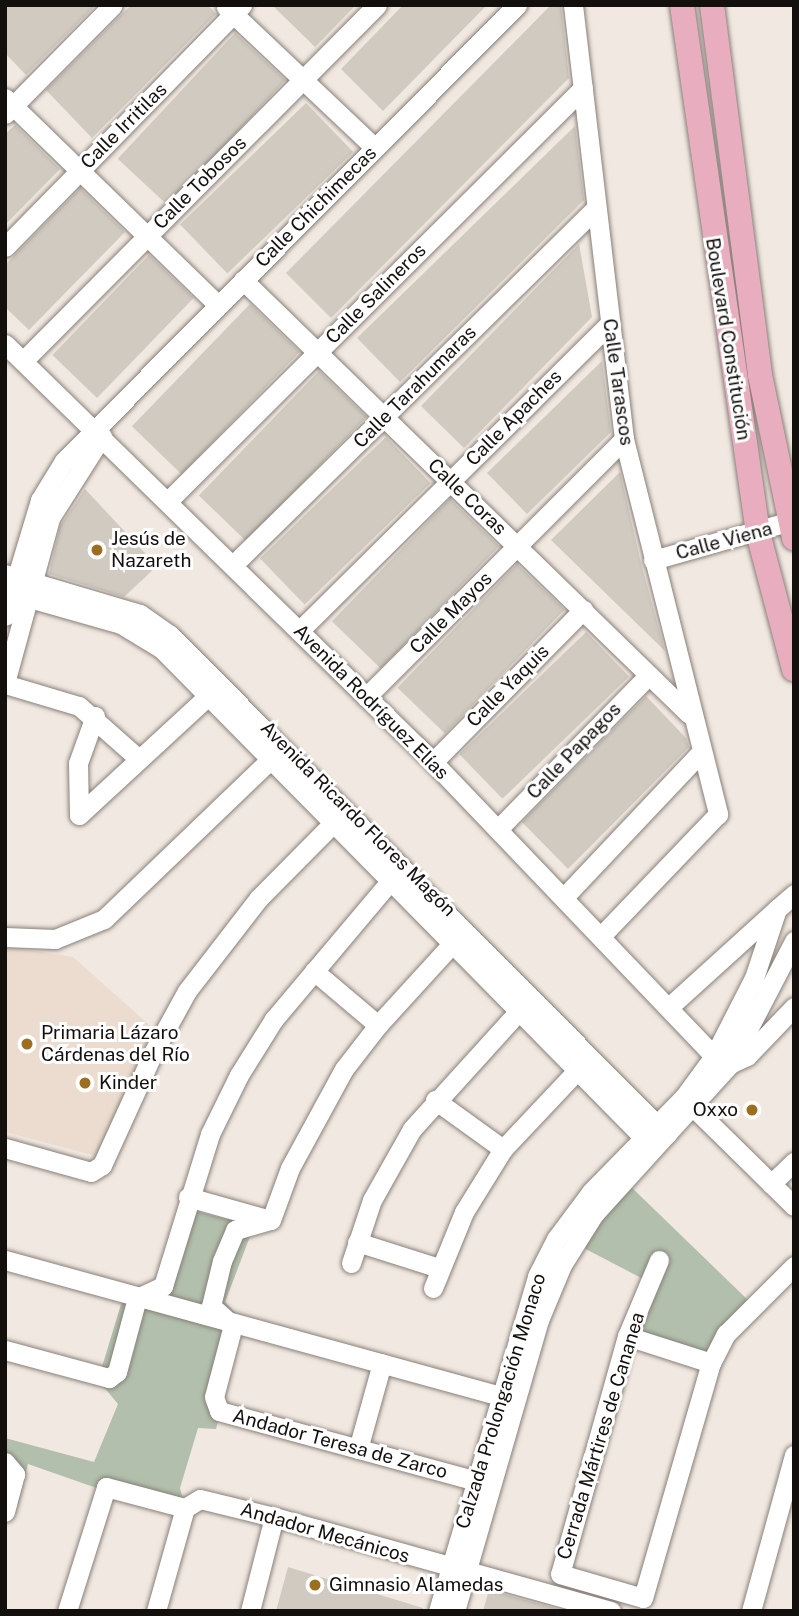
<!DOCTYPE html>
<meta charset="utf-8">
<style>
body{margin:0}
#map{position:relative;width:799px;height:1616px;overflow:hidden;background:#f1e8e1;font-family:"Public Sans",sans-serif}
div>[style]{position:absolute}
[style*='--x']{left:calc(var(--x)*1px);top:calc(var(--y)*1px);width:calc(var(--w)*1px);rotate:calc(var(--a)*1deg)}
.built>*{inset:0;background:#ebdccf}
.green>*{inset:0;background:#b1bfac}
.building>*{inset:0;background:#d0cac1;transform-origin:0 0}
.roads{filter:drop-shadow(0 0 2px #888079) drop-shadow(0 0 2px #888079)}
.minor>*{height:19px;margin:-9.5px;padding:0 9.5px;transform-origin:9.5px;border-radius:9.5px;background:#fff}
.major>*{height:24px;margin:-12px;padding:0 12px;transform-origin:12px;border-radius:12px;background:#e8adbf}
.dots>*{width:19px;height:19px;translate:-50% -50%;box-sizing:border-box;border:4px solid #fff;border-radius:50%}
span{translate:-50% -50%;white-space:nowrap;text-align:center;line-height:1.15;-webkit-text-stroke:6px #fff;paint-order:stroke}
.street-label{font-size:19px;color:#120f0d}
.poi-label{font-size:19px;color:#120f0d}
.left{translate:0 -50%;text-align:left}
.right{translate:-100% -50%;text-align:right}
.frame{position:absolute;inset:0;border:7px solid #120f0d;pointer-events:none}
</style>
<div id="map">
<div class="built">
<i style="clip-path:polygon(5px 946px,73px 957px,156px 1031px,100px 1157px,5px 1132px)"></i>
</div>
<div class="green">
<i style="clip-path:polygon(626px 1182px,751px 1303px,708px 1367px,619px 1341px,647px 1281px,578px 1245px)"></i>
<i style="clip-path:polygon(182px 1208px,254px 1226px,225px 1302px,244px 1322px,216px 1429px,198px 1428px,180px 1488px,188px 1520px,28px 1464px,18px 1505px,5px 1503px,5px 1438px,94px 1462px,118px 1404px,98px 1380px,122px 1301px,162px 1281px)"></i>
</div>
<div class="building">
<i style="clip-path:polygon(5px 5px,96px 5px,26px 75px,5px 53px)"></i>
<i style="clip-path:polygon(131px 5px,208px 5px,216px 14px,92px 138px,46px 90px)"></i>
<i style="clip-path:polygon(272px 5px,356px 5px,315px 47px)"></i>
<i style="clip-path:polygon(403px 5px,487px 5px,383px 111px,341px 69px)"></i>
<i style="clip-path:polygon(551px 5px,561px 5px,569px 78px,331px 318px,286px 273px)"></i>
<i style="left:235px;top:33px;width:69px;height:172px;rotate:43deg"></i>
<i style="left:306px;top:103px;width:68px;height:175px;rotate:46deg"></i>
<i style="clip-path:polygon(15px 125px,60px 169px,5px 225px,5px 134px)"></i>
<i style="clip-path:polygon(575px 126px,584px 200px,400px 382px,357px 338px)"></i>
<i style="clip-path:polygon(80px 188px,125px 232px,29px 330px,5px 307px,5px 265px)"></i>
<i style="clip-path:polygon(579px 244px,592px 317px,464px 448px,421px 406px)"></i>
<i style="left:149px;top:255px;width:62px;height:139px;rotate:44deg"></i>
<i style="left:250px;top:304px;width:69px;height:170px;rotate:44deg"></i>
<i style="clip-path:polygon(602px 361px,611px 432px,527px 514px,487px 473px)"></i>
<i style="left:319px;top:371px;width:66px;height:173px;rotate:44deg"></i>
<i style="left:386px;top:437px;width:64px;height:175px;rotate:46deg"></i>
<i style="clip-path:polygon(620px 472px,641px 563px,665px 651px,551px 540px)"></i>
<i style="clip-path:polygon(85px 489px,157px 566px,124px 597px,49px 574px,60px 526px)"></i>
<i style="left:450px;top:499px;width:68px;height:170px;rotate:44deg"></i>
<i style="left:517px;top:564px;width:66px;height:172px;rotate:44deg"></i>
<i style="left:586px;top:632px;width:62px;height:176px;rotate:46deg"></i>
<i style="clip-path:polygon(646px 696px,686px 738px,689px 747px,568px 869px,522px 822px)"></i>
<i style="clip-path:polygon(288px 1567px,423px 1608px,423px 1611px,276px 1611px)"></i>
<i style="clip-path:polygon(489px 1590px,565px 1611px,483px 1611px)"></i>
</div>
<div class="roads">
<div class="minor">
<i style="--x:573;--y:5;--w:437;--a:83.3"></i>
<i style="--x:624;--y:439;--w:387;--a:75.9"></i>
<i style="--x:718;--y:814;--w:169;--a:133.8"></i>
<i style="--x:226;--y:7;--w:205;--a:43.4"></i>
<i style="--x:5;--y:98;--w:297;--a:44.2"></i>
<i style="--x:5;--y:114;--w:153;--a:-45.3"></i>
<i style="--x:5;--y:247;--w:339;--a:-45.6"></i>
<i style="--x:243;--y:280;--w:622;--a:44.22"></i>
<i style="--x:5;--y:344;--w:598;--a:44.32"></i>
<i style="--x:433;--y:762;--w:407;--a:46.3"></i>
<i style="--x:714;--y:1056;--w:18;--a:27"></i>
<i style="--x:730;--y:1064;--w:19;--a:-25"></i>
<i style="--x:747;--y:1056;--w:68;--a:-46.2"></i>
<i style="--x:23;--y:361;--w:502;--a:-45.16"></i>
<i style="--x:169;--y:500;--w:584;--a:-44.86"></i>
<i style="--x:653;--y:560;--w:147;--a:-15.8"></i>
<i style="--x:233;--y:565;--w:509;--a:-44.52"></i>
<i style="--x:5;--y:574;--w:141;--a:16.5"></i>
<i style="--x:140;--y:614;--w:37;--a:35"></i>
<i style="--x:170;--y:635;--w:704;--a:45.17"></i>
<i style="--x:5;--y:591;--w:121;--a:15.9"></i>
<i style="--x:121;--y:624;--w:48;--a:31.4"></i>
<i style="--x:162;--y:649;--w:699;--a:45.41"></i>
<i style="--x:5;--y:616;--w:121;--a:-73.2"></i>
<i style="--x:40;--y:500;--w:46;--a:-58.4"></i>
<i style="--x:64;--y:461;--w:643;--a:-45.19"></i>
<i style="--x:299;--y:631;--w:436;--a:-44.7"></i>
<i style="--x:5;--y:683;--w:171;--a:-74.7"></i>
<i style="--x:50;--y:518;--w:97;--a:-57.6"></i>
<i style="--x:5;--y:684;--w:77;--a:16.6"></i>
<i style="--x:79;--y:706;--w:80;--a:41.5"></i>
<i style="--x:366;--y:697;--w:365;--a:-45"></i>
<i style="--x:433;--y:762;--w:214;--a:-45.4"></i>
<i style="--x:79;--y:815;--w:177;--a:-42.7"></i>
<i style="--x:79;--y:815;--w:52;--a:-91.1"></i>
<i style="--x:78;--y:763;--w:50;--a:-70.1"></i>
<i style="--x:499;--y:828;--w:214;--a:-45.6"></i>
<i style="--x:564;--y:897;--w:198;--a:-46.6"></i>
<i style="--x:5;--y:937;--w:50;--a:2.3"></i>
<i style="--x:55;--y:939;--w:53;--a:-22.2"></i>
<i style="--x:104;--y:919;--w:245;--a:-43.8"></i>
<i style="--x:314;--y:971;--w:84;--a:40.2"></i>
<i style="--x:669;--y:1007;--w:144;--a:-42.2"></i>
<i style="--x:684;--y:1098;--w:154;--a:44.5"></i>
<i style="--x:435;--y:1100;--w:84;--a:35.8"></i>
<i style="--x:5;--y:1148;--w:89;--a:15.6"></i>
<i style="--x:91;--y:1172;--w:13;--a:-32"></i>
<i style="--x:102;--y:1165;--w:125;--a:-65.5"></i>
<i style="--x:154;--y:1051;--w:68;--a:-61.2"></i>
<i style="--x:187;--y:991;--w:118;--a:-52.3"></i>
<i style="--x:259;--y:898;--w:121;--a:-45.3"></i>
<i style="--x:771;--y:1184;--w:32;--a:-44"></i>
<i style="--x:188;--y:1197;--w:85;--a:15.7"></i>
<i style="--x:271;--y:1220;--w:55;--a:-69.9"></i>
<i style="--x:290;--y:1168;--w:113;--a:-61.4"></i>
<i style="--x:344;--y:1069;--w:56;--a:-52.3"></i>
<i style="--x:378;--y:1025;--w:126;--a:-47.6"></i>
<i style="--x:357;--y:1242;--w:86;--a:17.6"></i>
<i style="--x:5;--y:1260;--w:525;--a:15.36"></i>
<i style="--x:659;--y:1260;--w:82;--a:112.8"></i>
<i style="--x:627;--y:1336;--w:247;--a:105.7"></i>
<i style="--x:560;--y:1574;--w:86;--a:16.1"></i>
<i style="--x:643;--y:1598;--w:245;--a:-73.9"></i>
<i style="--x:711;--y:1363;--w:33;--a:-63"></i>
<i style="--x:726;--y:1334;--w:96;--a:-45"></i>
<i style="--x:351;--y:1263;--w:66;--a:-71.6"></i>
<i style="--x:372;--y:1200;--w:81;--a:-60.6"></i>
<i style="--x:412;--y:1129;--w:161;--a:-47.8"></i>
<i style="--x:433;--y:1288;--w:82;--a:-67.8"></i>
<i style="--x:464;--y:1212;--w:74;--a:-58.2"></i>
<i style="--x:503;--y:1149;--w:120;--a:-46.7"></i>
<i style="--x:137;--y:1298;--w:29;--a:-25"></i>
<i style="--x:163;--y:1286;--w:159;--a:-72.8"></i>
<i style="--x:210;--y:1134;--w:66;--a:-63.8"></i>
<i style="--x:239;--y:1075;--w:66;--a:-58"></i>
<i style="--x:274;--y:1019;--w:183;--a:-49.9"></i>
<i style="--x:229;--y:1322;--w:24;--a:-138"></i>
<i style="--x:211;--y:1306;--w:46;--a:-76.3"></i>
<i style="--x:222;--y:1261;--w:34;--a:-67"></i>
<i style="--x:235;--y:1230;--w:37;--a:-16"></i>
<i style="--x:233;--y:1325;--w:74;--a:104.8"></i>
<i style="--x:214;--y:1397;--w:15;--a:70"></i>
<i style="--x:219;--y:1411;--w:266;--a:15.2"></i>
<i style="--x:627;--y:1336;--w:88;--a:17.8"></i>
<i style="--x:5;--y:1350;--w:108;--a:15.1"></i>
<i style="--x:109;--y:1378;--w:10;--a:-37"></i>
<i style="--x:117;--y:1372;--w:77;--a:-74.9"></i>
<i style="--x:358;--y:1449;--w:89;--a:-74.4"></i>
<i style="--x:5;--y:1462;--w:16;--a:50"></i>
<i style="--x:15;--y:1474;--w:39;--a:105"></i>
<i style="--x:185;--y:1508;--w:17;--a:-31"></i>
<i style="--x:200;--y:1499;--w:76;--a:13.7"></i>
<i style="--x:274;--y:1517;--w:350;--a:15.6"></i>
<i style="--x:67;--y:1611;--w:130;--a:-72.5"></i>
<i style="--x:106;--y:1487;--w:82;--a:14.9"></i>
<i style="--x:156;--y:1611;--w:107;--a:-74.3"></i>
<i style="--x:250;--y:1611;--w:97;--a:-75.7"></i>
<i style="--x:438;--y:1611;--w:349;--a:-73.5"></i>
<i style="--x:537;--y:1276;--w:42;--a:-62.8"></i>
<i style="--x:556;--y:1239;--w:59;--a:-53.3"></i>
<i style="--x:591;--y:1192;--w:133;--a:-45.6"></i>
<i style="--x:684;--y:1097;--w:51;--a:-53.8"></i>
<i style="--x:714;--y:1056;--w:88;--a:-62.9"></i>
<i style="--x:754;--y:978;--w:73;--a:-71.6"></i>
<i style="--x:777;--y:909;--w:23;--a:-41"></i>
<i style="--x:455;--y:1611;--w:303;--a:-73.9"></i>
<i style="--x:539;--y:1320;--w:60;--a:-67.3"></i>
<i style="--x:562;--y:1265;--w:60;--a:-57.9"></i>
<i style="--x:594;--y:1214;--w:202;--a:-47.8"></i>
<i style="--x:730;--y:1064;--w:139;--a:-62.5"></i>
<i style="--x:751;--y:1611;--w:162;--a:-74.6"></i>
</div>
<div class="major">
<i style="--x:682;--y:5;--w:533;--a:81.81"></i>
<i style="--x:758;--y:533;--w:141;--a:75.2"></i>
<i style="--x:712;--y:5;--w:373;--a:82.6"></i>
<i style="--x:760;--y:375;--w:167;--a:78.2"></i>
</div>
</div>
<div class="dots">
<i style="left:97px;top:550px;background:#9b6f1f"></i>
<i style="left:27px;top:1044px;background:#9b6f1f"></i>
<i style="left:85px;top:1083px;background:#9b6f1f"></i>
<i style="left:752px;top:1110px;background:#9b6f1f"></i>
<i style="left:315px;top:1585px;background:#9b6f1f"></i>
</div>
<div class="street-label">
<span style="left:124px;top:126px;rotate:-45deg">Calle Irritilas</span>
<span style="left:200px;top:183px;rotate:-45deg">Calle Tobosos</span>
<span style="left:316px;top:207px;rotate:-45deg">Calle Chichimecas</span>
<span style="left:376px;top:294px;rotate:-45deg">Calle Salineros</span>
<span style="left:728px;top:339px;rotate:81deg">Boulevard Constitución</span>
<span style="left:618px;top:382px;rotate:82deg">Calle Tarascos</span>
<span style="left:415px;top:387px;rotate:-45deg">Calle Tarahumaras</span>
<span style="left:514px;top:418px;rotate:-45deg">Calle Apaches</span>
<span style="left:467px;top:497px;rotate:44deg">Calle Coras</span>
<span style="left:724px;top:541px;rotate:-15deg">Calle Viena</span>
<span style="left:451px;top:613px;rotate:-45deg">Calle Mayos</span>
<span style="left:508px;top:686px;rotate:-45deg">Calle Yaquis</span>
<span style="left:371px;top:702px;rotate:45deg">Avenida Rodríguez Elías</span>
<span style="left:574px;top:751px;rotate:-46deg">Calle Papagos</span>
<span style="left:358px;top:819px;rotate:45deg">Avenida Ricardo Flores Magón</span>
<span style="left:501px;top:1401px;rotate:-73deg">Calzada Prolongación Monaco</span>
<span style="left:601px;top:1436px;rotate:-73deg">Cerrada Mártires de Cananea</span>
<span style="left:340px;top:1444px;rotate:15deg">Andador Teresa de Zarco</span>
<span style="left:325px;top:1533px;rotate:16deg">Andador Mecánicos</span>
</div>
<div class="poi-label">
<span class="left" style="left:111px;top:550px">Jesús de<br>Nazareth</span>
<span class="left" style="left:41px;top:1044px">Primaria Lázaro<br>Cárdenas del Río</span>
<span class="left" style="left:99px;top:1083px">Kinder</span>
<span class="right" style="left:738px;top:1110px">Oxxo</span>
<span class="left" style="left:329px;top:1585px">Gimnasio Alamedas</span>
</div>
<div class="frame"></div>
</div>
